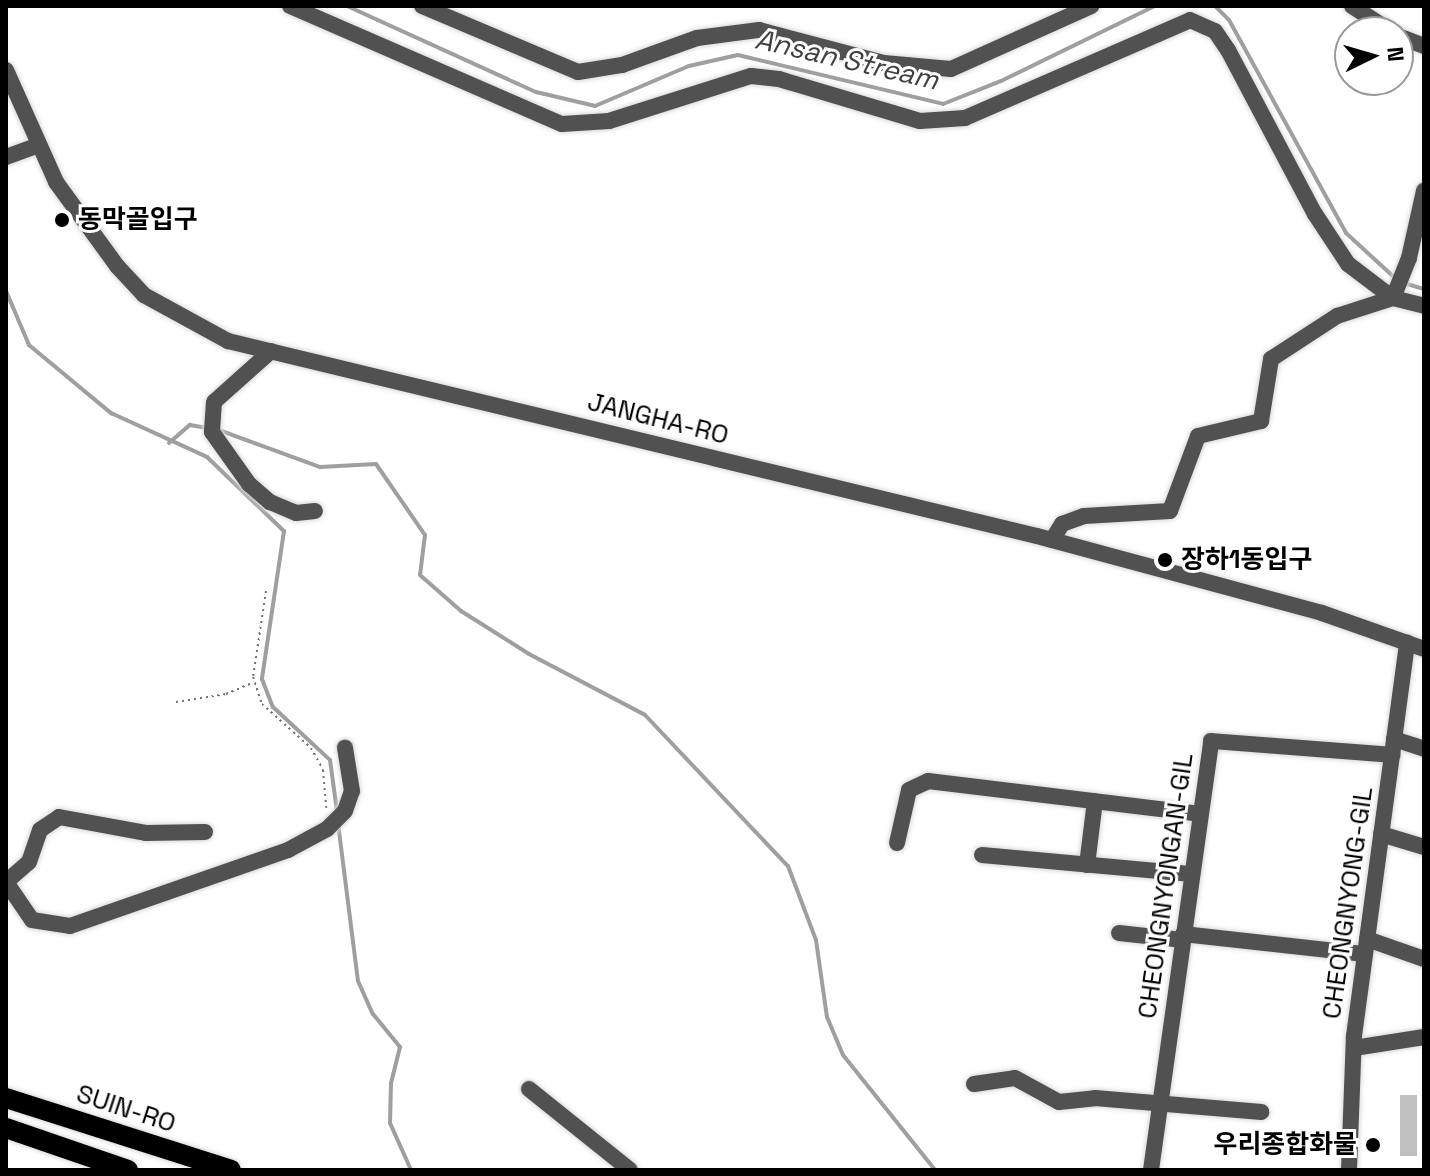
<!DOCTYPE html>
<meta charset="utf-8">
<style>
body{margin:0}
#map{position:relative;width:1430px;height:1176px;overflow:hidden;background:#fff;font-family:"Space Grotesk","Noto Sans KR",sans-serif}
div>[style]{position:absolute}
[style*='--x']{left:calc(var(--x)*1px);top:calc(var(--y)*1px);width:calc(var(--w)*1px);rotate:calc(var(--a)*1deg)}
.stream>*{height:4px;margin:-2px;padding:0 2px;transform-origin:2px;border-radius:2px;background:#9f9f9f}
.building>*{inset:0;background:#c0c0c0;transform-origin:0 0}
.path>*{height:2px;margin-top:-1px;transform-origin:0;background:repeating-linear-gradient(90deg,#737373 0 2px,transparent 0 6px)}
.roads{filter:drop-shadow(0 0 2px #dbdbdb) drop-shadow(0 0 2px #dbdbdb)}
.minor>*{height:16px;margin:-8px;padding:0 8px;transform-origin:8px;border-radius:8px;background:#515151}
.major>*{height:20px;margin:-10px;padding:0 10px;transform-origin:10px;border-radius:10px;background:#000}
.dots>*{width:22px;height:22px;translate:-50% -50%;box-sizing:border-box;border:4px solid #fff;border-radius:50%}
span{translate:-50% -50%;white-space:nowrap;text-align:center;line-height:1.15;-webkit-text-stroke:6px #fff;paint-order:stroke}
.poi-label{font-size:26px;color:#000;font-weight:700}
.left{translate:0 -50%;text-align:left}
.right{translate:-100% -50%;text-align:right}
.street-label{font-size:26px;color:#000}
.water-label{font-size:28px;color:#404040;font-style:italic}
.frame{position:absolute;inset:0;border:8px solid #000;pointer-events:none}
.north{position:absolute;left:1334px;top:16px;width:80px;height:80px;box-sizing:border-box;background:#fff;border:2px solid #999;border-radius:50%;rotate:85deg;font-size:22px;font-weight:700;line-height:32px;text-align:center;color:#000}
.north::after{content:'';display:block;margin:auto;width:28px;height:36px;background:#000;clip-path:polygon(50% 0,100% 100%,50% 72%,0 100%)}
</style>
<div id="map">
<div class="stream">
<i style="--x:347;--y:6;--w:208;--a:24.5"></i>
<i style="--x:536;--y:92;--w:61;--a:13.3"></i>
<i style="--x:595;--y:106;--w:102;--a:-23.1"></i>
<i style="--x:689;--y:66;--w:50;--a:-12.7"></i>
<i style="--x:738;--y:55;--w:211;--a:13.4"></i>
<i style="--x:943;--y:104;--w:62;--a:-21.6"></i>
<i style="--x:1001;--y:81;--w:171;--a:-26"></i>
<i style="--x:1215;--y:6;--w:20;--a:45"></i>
<i style="--x:1229;--y:20;--w:243;--a:61.2"></i>
<i style="--x:1346;--y:233;--w:68;--a:42.6"></i>
<i style="--x:1404;--y:283;--w:21;--a:17"></i>
<i style="--x:6;--y:291;--w:59;--a:66.9"></i>
<i style="--x:29;--y:345;--w:107;--a:39.7"></i>
<i style="--x:111;--y:413;--w:106;--a:24.6"></i>
<i style="--x:207;--y:457;--w:107;--a:43.9"></i>
<i style="--x:284;--y:531;--w:150;--a:98.5"></i>
<i style="--x:262;--y:679;--w:30;--a:69"></i>
<i style="--x:273;--y:707;--w:78;--a:42.9"></i>
<i style="--x:330;--y:760;--w:51;--a:82.2"></i>
<i style="--x:216;--y:429;--w:111;--a:20.1"></i>
<i style="--x:320;--y:467;--w:56;--a:-3.1"></i>
<i style="--x:376;--y:464;--w:86;--a:55.4"></i>
<i style="--x:425;--y:535;--w:40;--a:97.1"></i>
<i style="--x:420;--y:575;--w:55;--a:41.3"></i>
<i style="--x:461;--y:611;--w:80;--a:32.3"></i>
<i style="--x:529;--y:654;--w:131;--a:27.7"></i>
<i style="--x:645;--y:715;--w:208;--a:46.6"></i>
<i style="--x:788;--y:866;--w:79;--a:69.3"></i>
<i style="--x:816;--y:940;--w:78;--a:81.9"></i>
<i style="--x:827;--y:1017;--w:41;--a:67.2"></i>
<i style="--x:843;--y:1055;--w:147;--a:51.3"></i>
<i style="--x:169;--y:443;--w:28;--a:-41"></i>
<i style="--x:190;--y:425;--w:17;--a:10"></i>
<i style="--x:338;--y:823;--w:159;--a:82.8"></i>
<i style="--x:358;--y:981;--w:36;--a:66"></i>
<i style="--x:373;--y:1014;--w:43;--a:50.7"></i>
<i style="--x:400;--y:1047;--w:37;--a:104"></i>
<i style="--x:391;--y:1083;--w:40;--a:91.4"></i>
<i style="--x:390;--y:1123;--w:51;--a:65.9"></i>
</div>
<div class="building">
<i style="left:1400px;top:1095px;width:17px;height:61px"></i>
</div>
<div class="path">
<i style="--x:266;--y:591;--w:87;--a:98.6"></i>
<i style="--x:253;--y:677;--w:28;--a:72"></i>
<i style="--x:262;--y:704;--w:66;--a:41.9"></i>
<i style="--x:311;--y:748;--w:25;--a:61"></i>
<i style="--x:323;--y:770;--w:38;--a:85"></i>
<i style="--x:176;--y:702;--w:51;--a:-9.1"></i>
<i style="--x:226;--y:694;--w:30;--a:-23"></i>
</div>
<div class="roads">
<div class="minor">
<i style="--x:290;--y:6;--w:296;--a:23.5"></i>
<i style="--x:562;--y:124;--w:47;--a:-3.7"></i>
<i style="--x:609;--y:121;--w:149;--a:-17.6"></i>
<i style="--x:751;--y:76;--w:28;--a:6"></i>
<i style="--x:779;--y:79;--w:147;--a:16.6"></i>
<i style="--x:920;--y:121;--w:45;--a:-3.8"></i>
<i style="--x:965;--y:118;--w:245;--a:-23.5"></i>
<i style="--x:1190;--y:20;--w:27;--a:24"></i>
<i style="--x:1215;--y:31;--w:23;--a:56"></i>
<i style="--x:1228;--y:50;--w:186;--a:62.1"></i>
<i style="--x:1315;--y:214;--w:60;--a:56.6"></i>
<i style="--x:1348;--y:264;--w:56;--a:37.1"></i>
<i style="--x:1393;--y:298;--w:32;--a:14"></i>
<i style="--x:422;--y:6;--w:169;--a:22.9"></i>
<i style="--x:578;--y:72;--w:45;--a:-9"></i>
<i style="--x:622;--y:65;--w:80;--a:-19.8"></i>
<i style="--x:697;--y:38;--w:63;--a:-7.4"></i>
<i style="--x:759;--y:30;--w:129;--a:14.8"></i>
<i style="--x:884;--y:63;--w:67;--a:5.1"></i>
<i style="--x:951;--y:69;--w:154;--a:-24.2"></i>
<i style="--x:1352;--y:6;--w:48;--a:33"></i>
<i style="--x:1398;--y:36;--w:28;--a:21"></i>
<i style="--x:6;--y:70;--w:123;--a:65.9"></i>
<i style="--x:56;--y:182;--w:104;--a:54"></i>
<i style="--x:117;--y:266;--w:40;--a:47"></i>
<i style="--x:144;--y:295;--w:96;--a:28.7"></i>
<i style="--x:228;--y:341;--w:832;--a:13.55"></i>
<i style="--x:1037;--y:536;--w:295;--a:15.1"></i>
<i style="--x:1322;--y:613;--w:108;--a:19.4"></i>
<i style="--x:6;--y:157;--w:35;--a:-20"></i>
<i style="--x:271;--y:351;--w:76;--a:138.2"></i>
<i style="--x:214;--y:402;--w:30;--a:94"></i>
<i style="--x:212;--y:432;--w:64;--a:54.6"></i>
<i style="--x:249;--y:484;--w:28;--a:41"></i>
<i style="--x:270;--y:502;--w:28;--a:23"></i>
<i style="--x:296;--y:513;--w:19;--a:-6"></i>
<i style="--x:1052;--y:540;--w:19;--a:-58"></i>
<i style="--x:1062;--y:524;--w:23;--a:-20"></i>
<i style="--x:1084;--y:516;--w:86;--a:-3.3"></i>
<i style="--x:1170;--y:511;--w:80;--a:-69.5"></i>
<i style="--x:1198;--y:436;--w:65;--a:-13.4"></i>
<i style="--x:1261;--y:421;--w:63;--a:-80.8"></i>
<i style="--x:1271;--y:359;--w:79;--a:-33.1"></i>
<i style="--x:1337;--y:316;--w:59;--a:-17.8"></i>
<i style="--x:1393;--y:298;--w:43;--a:-68.2"></i>
<i style="--x:1409;--y:258;--w:69;--a:-77.4"></i>
<i style="--x:1394;--y:739;--w:32;--a:18"></i>
<i style="--x:1381;--y:834;--w:45;--a:16.8"></i>
<i style="--x:897;--y:843;--w:54;--a:-77.2"></i>
<i style="--x:909;--y:790;--w:21;--a:-25"></i>
<i style="--x:928;--y:781;--w:274;--a:6.9"></i>
<i style="--x:982;--y:855;--w:211;--a:5.2"></i>
<i style="--x:1087;--y:865;--w:64;--a:-82.9"></i>
<i style="--x:6;--y:882;--w:46;--a:55.6"></i>
<i style="--x:32;--y:920;--w:38;--a:9"></i>
<i style="--x:70;--y:926;--w:231;--a:-19.2"></i>
<i style="--x:288;--y:850;--w:44;--a:-28.3"></i>
<i style="--x:327;--y:829;--w:25;--a:-45"></i>
<i style="--x:345;--y:811;--w:21;--a:-71"></i>
<i style="--x:352;--y:791;--w:44;--a:-99.2"></i>
<i style="--x:6;--y:882;--w:30;--a:-41"></i>
<i style="--x:29;--y:862;--w:34;--a:-71"></i>
<i style="--x:40;--y:830;--w:23;--a:-34"></i>
<i style="--x:59;--y:817;--w:88;--a:10.4"></i>
<i style="--x:146;--y:833;--w:59;--a:-1"></i>
<i style="--x:1119;--y:933;--w:63;--a:6.3"></i>
<i style="--x:1183;--y:934;--w:183;--a:6.3"></i>
<i style="--x:1367;--y:939;--w:60;--a:19.3"></i>
<i style="--x:1354;--y:1048;--w:71;--a:-8.9"></i>
<i style="--x:974;--y:1084;--w:41;--a:-8.3"></i>
<i style="--x:1015;--y:1078;--w:50;--a:28.6"></i>
<i style="--x:1059;--y:1102;--w:36;--a:-6"></i>
<i style="--x:1095;--y:1098;--w:167;--a:4.8"></i>
<i style="--x:529;--y:1089;--w:129;--a:38.7"></i>
<i style="--x:1151;--y:1170;--w:433;--a:-82"></i>
<i style="--x:1211;--y:741;--w:182;--a:4.4"></i>
<i style="--x:1349;--y:1170;--w:134;--a:-87.9"></i>
<i style="--x:1354;--y:1036;--w:397;--a:-82.3"></i>
</div>
<div class="major">
<i style="--x:6;--y:1098;--w:236;--a:17.7"></i>
<i style="--x:6;--y:1128;--w:129;--a:19"></i>
</div>
</div>
<div class="dots">
<i style="left:62px;top:220px;background:#000"></i>
<i style="left:1165px;top:560px;background:#000"></i>
<i style="left:1373px;top:1145px;background:#000"></i>
</div>
<div class="poi-label">
<span class="left" style="left:78px;top:220px">동막골입구</span>
<span class="left" style="left:1181px;top:560px">장하1동입구</span>
<span class="right" style="left:1357px;top:1145px">우리종합화물</span>
</div>
<div class="street-label">
<span style="left:658px;top:419px;rotate:14deg">JANGHA-RO</span>
<span style="left:1166px;top:886px;rotate:-82deg">CHEONGNYONGAN-GIL</span>
<span style="left:1348px;top:903px;rotate:-82deg">CHEONGNYONG-GIL</span>
<span style="left:126px;top:1109px;rotate:18deg">SUIN-RO</span>
</div>
<div class="water-label">
<span style="left:847px;top:59px;rotate:13deg">Ansan Stream</span>
</div>
<div class="frame"></div>
<div class="north">N</div>
</div>
